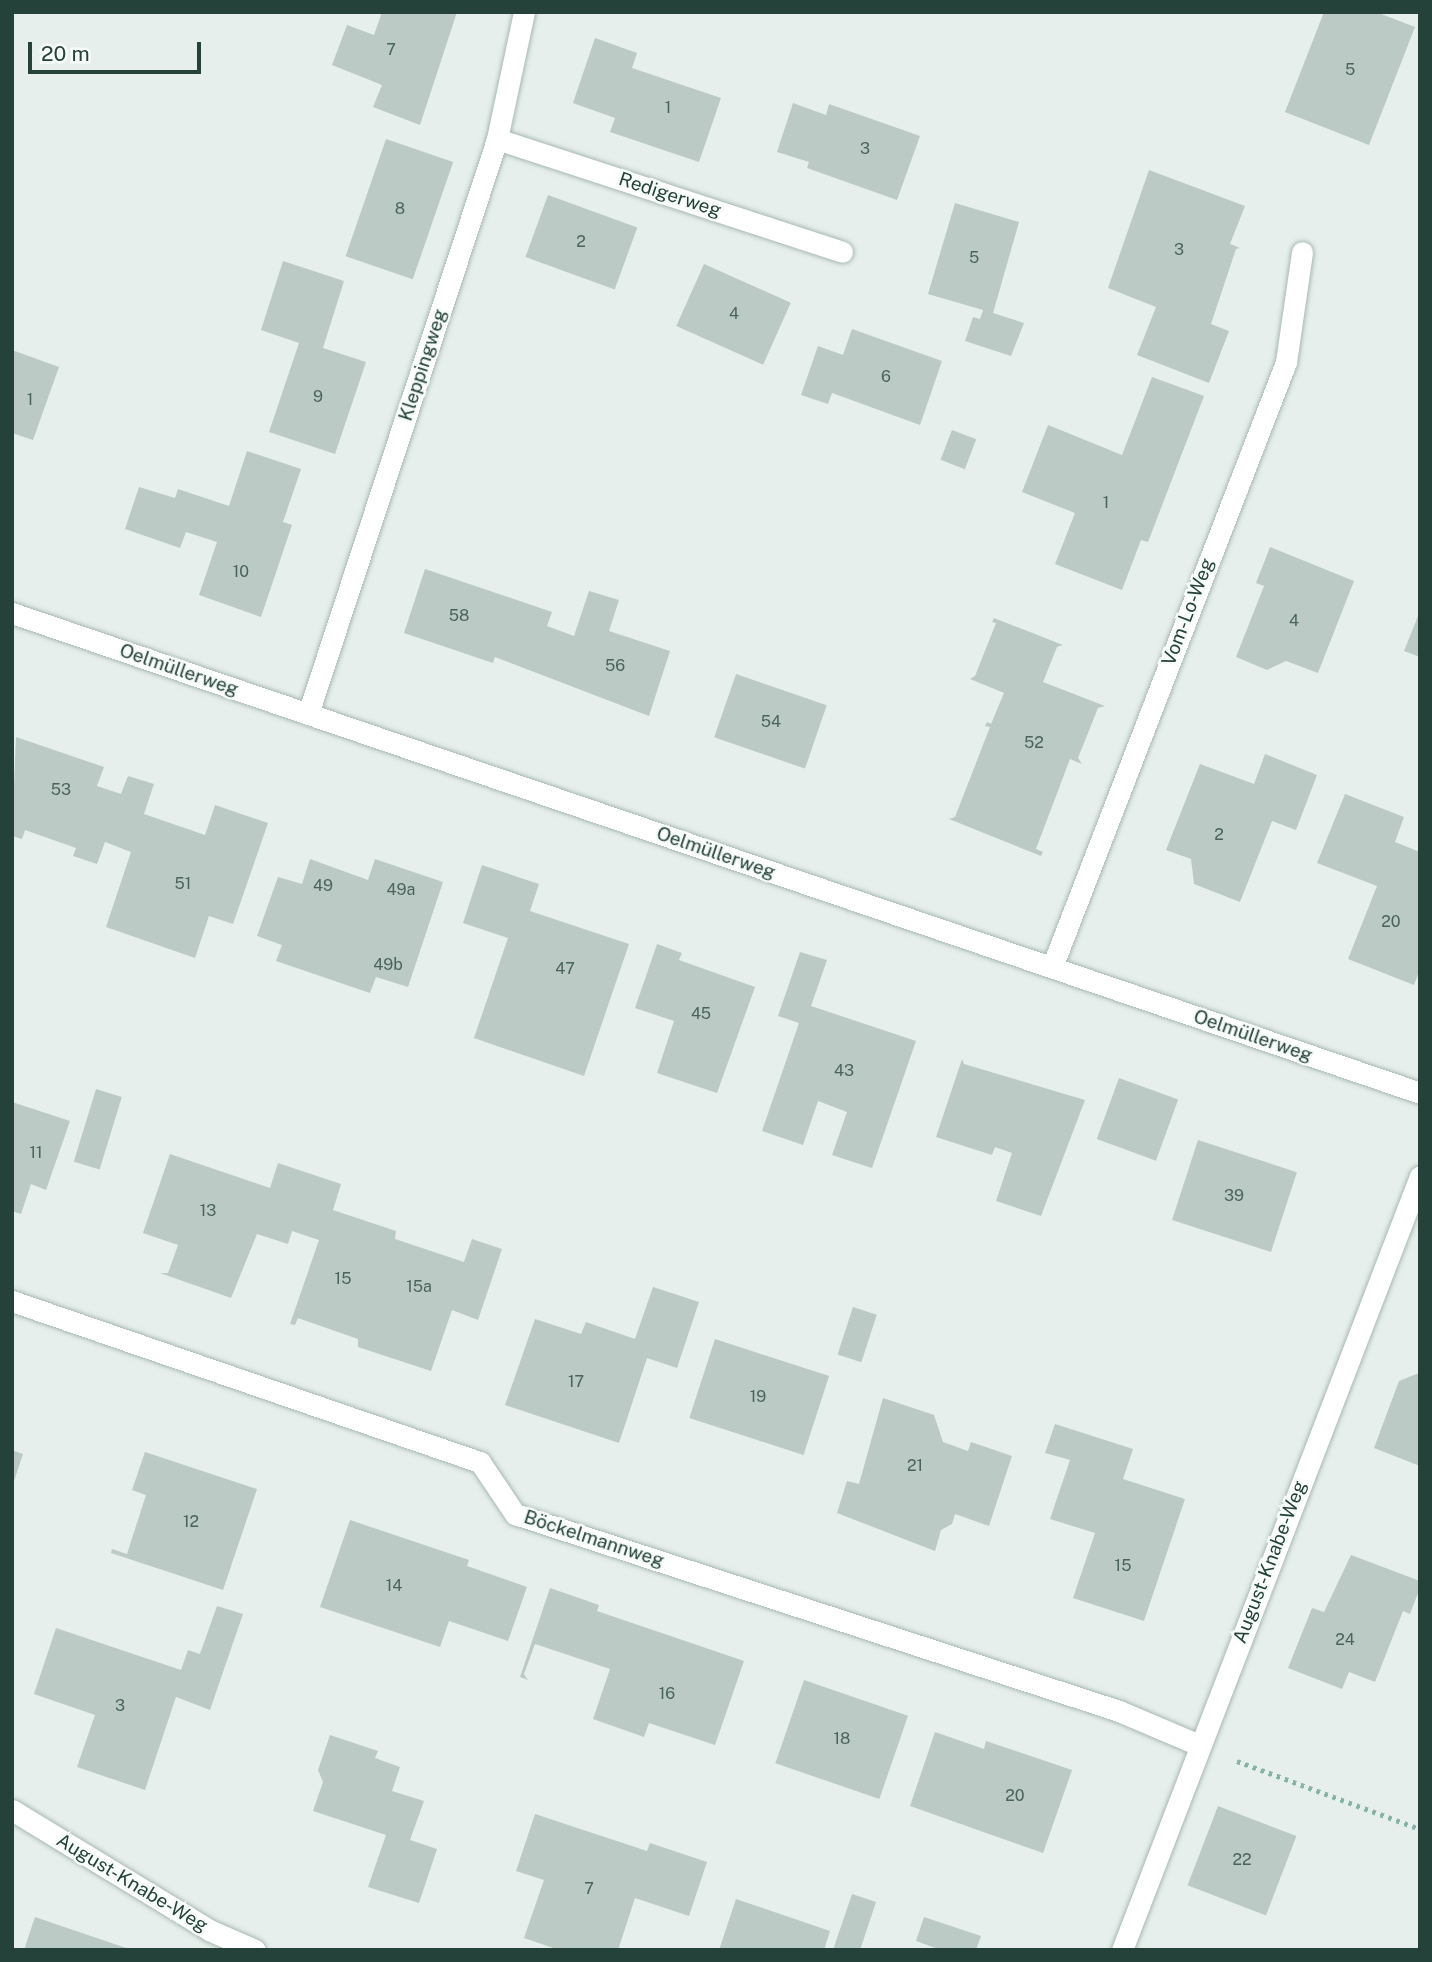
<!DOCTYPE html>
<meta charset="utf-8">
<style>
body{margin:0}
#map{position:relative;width:1432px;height:1962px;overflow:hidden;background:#e6efeb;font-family:"Public Sans",sans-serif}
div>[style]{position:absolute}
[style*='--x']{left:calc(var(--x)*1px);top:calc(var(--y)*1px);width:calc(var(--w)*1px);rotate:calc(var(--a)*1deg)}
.building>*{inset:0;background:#bbcac4;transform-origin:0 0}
.path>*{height:4.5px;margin-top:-2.25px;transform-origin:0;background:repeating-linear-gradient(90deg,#86b3a5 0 3.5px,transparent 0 8.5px)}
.roads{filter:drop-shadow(0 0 2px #a8b8b2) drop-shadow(0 0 2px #a8b8b2)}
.minor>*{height:21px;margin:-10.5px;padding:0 10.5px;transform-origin:10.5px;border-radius:10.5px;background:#fff}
span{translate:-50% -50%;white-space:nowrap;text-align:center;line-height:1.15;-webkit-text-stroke:5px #f7fbf9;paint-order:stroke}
.number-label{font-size:16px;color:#4a645c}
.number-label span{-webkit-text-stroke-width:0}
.street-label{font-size:19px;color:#24423a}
.frame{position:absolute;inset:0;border:14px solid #24423a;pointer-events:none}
.scale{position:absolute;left:28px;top:42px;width:173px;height:32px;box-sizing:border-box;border:4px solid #24423a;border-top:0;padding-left:9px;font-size:21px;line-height:24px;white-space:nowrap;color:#24423a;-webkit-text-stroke:5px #f7fbf9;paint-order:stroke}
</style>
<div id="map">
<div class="building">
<i style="clip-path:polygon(382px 12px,457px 12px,420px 125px,373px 107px,382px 85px,332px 65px,347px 25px,374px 35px)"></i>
<i style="clip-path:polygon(1324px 12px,1376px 12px,1415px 27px,1369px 145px,1285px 112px)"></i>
<i style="clip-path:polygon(595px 38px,637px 53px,632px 68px,721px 98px,699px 162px,610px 132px,615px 118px,573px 103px)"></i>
<i style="clip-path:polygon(793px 103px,826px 115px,829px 104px,920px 136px,897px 200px,807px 168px,809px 162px,777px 152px)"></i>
<i style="left:386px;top:139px;width:71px;height:124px;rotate:19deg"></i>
<i style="clip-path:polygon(1149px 170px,1245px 206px,1230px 244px,1240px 248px,1236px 249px,1211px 324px,1229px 331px,1209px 383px,1137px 355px,1156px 307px,1108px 288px)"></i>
<i style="left:548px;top:195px;width:95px;height:66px;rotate:20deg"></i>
<i style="clip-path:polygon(955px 203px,1019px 222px,993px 313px,1024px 323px,1011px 356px,965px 341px,973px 317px,980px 319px,983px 310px,928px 294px)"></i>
<i style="clip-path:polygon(283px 261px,344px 281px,323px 348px,366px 362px,335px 454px,269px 432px,299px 343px,261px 330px)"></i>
<i style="left:704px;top:264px;width:95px;height:68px;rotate:24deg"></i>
<i style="clip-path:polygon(852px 329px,942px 361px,920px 425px,832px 393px,828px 404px,801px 395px,818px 346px,843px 355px)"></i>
<i style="clip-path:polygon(12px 350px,59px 367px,33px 440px,12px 433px)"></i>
<i style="clip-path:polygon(1152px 377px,1204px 396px,1148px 542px,1141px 540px,1122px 590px,1055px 564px,1075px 513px,1022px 492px,1048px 425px,1122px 455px)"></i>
<i style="left:952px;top:430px;width:26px;height:32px;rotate:21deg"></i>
<i style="clip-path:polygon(247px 451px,301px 469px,283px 522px,292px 525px,261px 617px,199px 595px,217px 542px,186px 532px,180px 548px,125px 529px,139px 487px,175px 498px,178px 489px,229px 506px)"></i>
<i style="clip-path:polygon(1270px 547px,1354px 581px,1318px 673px,1286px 661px,1267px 670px,1236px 657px,1264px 586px,1256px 583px)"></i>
<i style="clip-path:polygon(425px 569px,552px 612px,547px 626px,574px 636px,589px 591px,619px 600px,609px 631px,670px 651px,649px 716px,495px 657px,493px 663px,404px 633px)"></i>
<i style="clip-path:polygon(1420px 611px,1420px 657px,1404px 651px)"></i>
<i style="clip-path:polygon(994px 618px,1063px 645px,1057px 647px,1043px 682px,1105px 706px,1098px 708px,1078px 758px,1082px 764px,1070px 759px,1036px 849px,1043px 852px,1041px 856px,949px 819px,955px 817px,990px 727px,985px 726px,987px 722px,991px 724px,1004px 693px,970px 679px,975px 676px,996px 623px,992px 622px)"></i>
<i style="left:736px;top:674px;width:96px;height:67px;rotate:19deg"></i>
<i style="clip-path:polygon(16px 737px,104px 767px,97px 786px,121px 794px,128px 776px,154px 784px,144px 814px,205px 835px,215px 805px,268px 823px,233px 924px,209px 916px,195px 958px,106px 927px,131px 852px,105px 842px,97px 864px,73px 856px,76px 848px,25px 830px,22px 839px,12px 836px)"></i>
<i style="clip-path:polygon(1265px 754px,1317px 775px,1296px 830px,1272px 821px,1240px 902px,1194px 884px,1191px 859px,1166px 850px,1200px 764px,1254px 784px)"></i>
<i style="clip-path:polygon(1345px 794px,1404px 817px,1395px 842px,1420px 852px,1420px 969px,1414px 985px,1348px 959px,1377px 886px,1317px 863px)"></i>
<i style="clip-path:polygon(310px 859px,368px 880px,375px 859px,443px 882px,408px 987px,376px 977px,370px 993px,276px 961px,282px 945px,257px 936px,278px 877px,302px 884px)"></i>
<i style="clip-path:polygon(482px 865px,539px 884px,530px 911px,629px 944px,584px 1076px,474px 1038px,508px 938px,463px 923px)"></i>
<i style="clip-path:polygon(657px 944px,682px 953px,679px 960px,755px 987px,717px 1093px,657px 1073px,674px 1021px,635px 1008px)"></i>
<i style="clip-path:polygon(800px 952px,827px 960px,811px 1006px,916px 1041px,872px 1168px,832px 1155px,847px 1112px,818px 1101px,803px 1145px,762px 1131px,799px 1023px,778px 1016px)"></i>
<i style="clip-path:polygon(962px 1059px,964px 1064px,1085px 1100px,1041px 1216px,996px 1201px,1012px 1153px,995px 1147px,992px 1155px,936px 1137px)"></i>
<i style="left:1119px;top:1078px;width:63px;height:65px;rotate:20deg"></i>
<i style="left:96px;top:1089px;width:27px;height:76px;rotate:17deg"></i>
<i style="clip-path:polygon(12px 1102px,70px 1121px,46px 1190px,31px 1184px,21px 1214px,12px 1211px)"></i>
<i style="left:1198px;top:1140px;width:104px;height:84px;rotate:18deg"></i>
<i style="clip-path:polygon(170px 1154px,270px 1188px,278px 1163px,341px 1184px,333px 1210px,396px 1231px,395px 1239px,464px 1262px,472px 1239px,502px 1249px,478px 1320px,452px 1310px,431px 1371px,358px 1347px,358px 1339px,298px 1318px,295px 1325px,290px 1324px,319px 1240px,292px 1231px,288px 1244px,257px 1234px,231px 1298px,160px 1273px,168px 1273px,178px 1245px,143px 1233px)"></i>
<i style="clip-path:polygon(653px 1287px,699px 1302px,677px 1368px,647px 1358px,619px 1443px,505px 1405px,535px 1319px,581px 1334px,586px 1322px,635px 1339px)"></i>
<i style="left:853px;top:1307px;width:25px;height:50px;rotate:18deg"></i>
<i style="left:715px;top:1339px;width:120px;height:83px;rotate:18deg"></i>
<i style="clip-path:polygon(1419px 1373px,1420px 1374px,1420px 1466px,1374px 1448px,1399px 1381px)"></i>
<i style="clip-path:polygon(883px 1398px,934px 1415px,943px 1442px,968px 1451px,971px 1442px,1012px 1456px,989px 1526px,955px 1514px,952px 1524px,941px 1530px,935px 1551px,837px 1513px,847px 1481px,859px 1484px)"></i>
<i style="clip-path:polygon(1055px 1424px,1133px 1449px,1123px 1479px,1185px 1499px,1144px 1621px,1073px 1598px,1095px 1533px,1050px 1519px,1070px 1460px,1045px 1453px)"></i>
<i style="clip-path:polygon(12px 1450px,23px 1454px,13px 1484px,12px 1484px)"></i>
<i style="clip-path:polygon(145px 1452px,257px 1489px,223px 1590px,111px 1553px,112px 1549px,127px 1554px,146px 1495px,132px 1490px)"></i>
<i style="clip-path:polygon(350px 1520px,469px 1560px,467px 1566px,527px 1587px,508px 1641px,449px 1621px,440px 1647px,320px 1607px)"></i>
<i style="clip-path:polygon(1351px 1555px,1420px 1581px,1420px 1588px,1410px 1614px,1403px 1611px,1375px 1682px,1349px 1672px,1342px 1689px,1288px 1668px,1312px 1608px,1324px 1612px)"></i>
<i style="clip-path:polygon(550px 1588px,599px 1605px,597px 1611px,744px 1661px,715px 1745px,649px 1723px,644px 1737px,593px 1719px,610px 1669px,535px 1644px,524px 1674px,528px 1680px,520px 1677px)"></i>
<i style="clip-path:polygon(217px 1606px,243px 1614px,210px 1710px,176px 1697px,145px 1790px,77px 1767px,95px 1715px,34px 1694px,56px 1628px,181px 1670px,188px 1650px,200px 1654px)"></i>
<i style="left:804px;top:1680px;width:110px;height:88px;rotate:19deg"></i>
<i style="clip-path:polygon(935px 1732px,984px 1749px,986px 1741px,1072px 1770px,1043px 1853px,910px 1806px)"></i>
<i style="clip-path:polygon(330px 1735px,378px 1751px,375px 1758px,400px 1767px,392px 1791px,424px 1801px,410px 1840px,437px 1849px,419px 1903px,368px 1887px,386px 1835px,313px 1811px,323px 1782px,318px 1770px)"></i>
<i style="left:1218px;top:1806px;width:84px;height:85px;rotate:21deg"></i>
<i style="clip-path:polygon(535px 1814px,647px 1851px,650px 1843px,707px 1862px,689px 1916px,635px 1898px,618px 1950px,559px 1950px,524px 1938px,544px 1880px,516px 1871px)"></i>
<i style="clip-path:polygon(852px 1894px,876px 1902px,860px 1950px,833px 1950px)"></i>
<i style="clip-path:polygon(736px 1899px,830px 1931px,824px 1950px,719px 1950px)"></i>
<i style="clip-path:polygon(35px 1917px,129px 1949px,129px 1950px,24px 1950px)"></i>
<i style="clip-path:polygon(924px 1917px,981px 1936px,976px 1950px,941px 1950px,916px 1941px)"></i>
</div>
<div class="path">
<i style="--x:1237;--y:1761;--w:195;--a:20.4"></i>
</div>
<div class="roads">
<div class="minor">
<i style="--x:497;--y:139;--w:363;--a:18.1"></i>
<i style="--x:12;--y:613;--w:1488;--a:18.82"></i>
<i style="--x:308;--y:714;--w:605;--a:-71.8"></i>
<i style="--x:497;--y:139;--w:130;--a:-78"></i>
<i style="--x:1052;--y:967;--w:649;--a:-68.85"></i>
<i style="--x:1286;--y:362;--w:111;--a:-81.7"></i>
<i style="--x:12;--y:1301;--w:495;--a:19"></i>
<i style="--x:480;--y:1462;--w:63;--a:56.1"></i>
<i style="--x:515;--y:1514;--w:635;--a:18.06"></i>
<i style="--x:1119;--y:1711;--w:87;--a:23"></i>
<i style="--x:12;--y:1810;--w:231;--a:31.3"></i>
<i style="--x:209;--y:1930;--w:50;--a:23.5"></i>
<i style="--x:1122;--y:1950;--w:829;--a:-68.94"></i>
</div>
</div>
<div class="number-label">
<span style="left:391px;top:50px">7</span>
<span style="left:1350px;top:70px">5</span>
<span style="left:668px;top:108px">1</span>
<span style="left:865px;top:149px">3</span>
<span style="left:400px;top:209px">8</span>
<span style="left:581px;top:242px">2</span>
<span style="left:1179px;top:250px">3</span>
<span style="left:974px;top:258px">5</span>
<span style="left:734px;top:314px">4</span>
<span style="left:886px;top:377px">6</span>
<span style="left:318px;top:397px">9</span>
<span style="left:30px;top:400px">1</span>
<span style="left:1106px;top:503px">1</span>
<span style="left:241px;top:572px">10</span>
<span style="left:459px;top:616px">58</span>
<span style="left:1294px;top:621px">4</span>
<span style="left:615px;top:666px">56</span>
<span style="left:771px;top:722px">54</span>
<span style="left:1034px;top:743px">52</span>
<span style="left:61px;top:790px">53</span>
<span style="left:1219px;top:835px">2</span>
<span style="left:183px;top:884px">51</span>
<span style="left:323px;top:886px">49</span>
<span style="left:401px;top:890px">49a</span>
<span style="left:1391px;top:922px">20</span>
<span style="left:388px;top:965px">49b</span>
<span style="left:565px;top:969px">47</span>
<span style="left:701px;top:1014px">45</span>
<span style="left:844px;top:1071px">43</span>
<span style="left:36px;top:1153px">11</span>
<span style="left:1234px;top:1196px">39</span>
<span style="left:208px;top:1211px">13</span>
<span style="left:343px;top:1279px">15</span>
<span style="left:419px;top:1287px">15a</span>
<span style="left:576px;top:1382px">17</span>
<span style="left:758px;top:1397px">19</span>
<span style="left:915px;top:1466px">21</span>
<span style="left:191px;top:1522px">12</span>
<span style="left:1123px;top:1566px">15</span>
<span style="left:394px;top:1586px">14</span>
<span style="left:1345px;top:1640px">24</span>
<span style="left:667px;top:1694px">16</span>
<span style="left:120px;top:1706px">3</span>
<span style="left:842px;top:1739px">18</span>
<span style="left:1015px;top:1796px">20</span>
<span style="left:1242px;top:1860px">22</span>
<span style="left:589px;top:1889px">7</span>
</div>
<div class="street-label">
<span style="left:670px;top:195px;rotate:18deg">Redigerweg</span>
<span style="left:423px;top:365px;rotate:-72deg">Kleppingweg</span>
<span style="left:1188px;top:612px;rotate:-69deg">Vom-Lo-Weg</span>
<span style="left:179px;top:670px;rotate:19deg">Oelmüllerweg</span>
<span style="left:716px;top:853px;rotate:19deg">Oelmüllerweg</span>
<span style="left:1253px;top:1036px;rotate:19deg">Oelmüllerweg</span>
<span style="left:594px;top:1539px;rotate:18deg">Böckelmannweg</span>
<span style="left:1270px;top:1562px;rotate:-69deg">August-Knabe-Weg</span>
<span style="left:132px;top:1883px;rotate:31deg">August-Knabe-Weg</span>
</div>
<div class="frame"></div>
<div class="scale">20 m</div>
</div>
